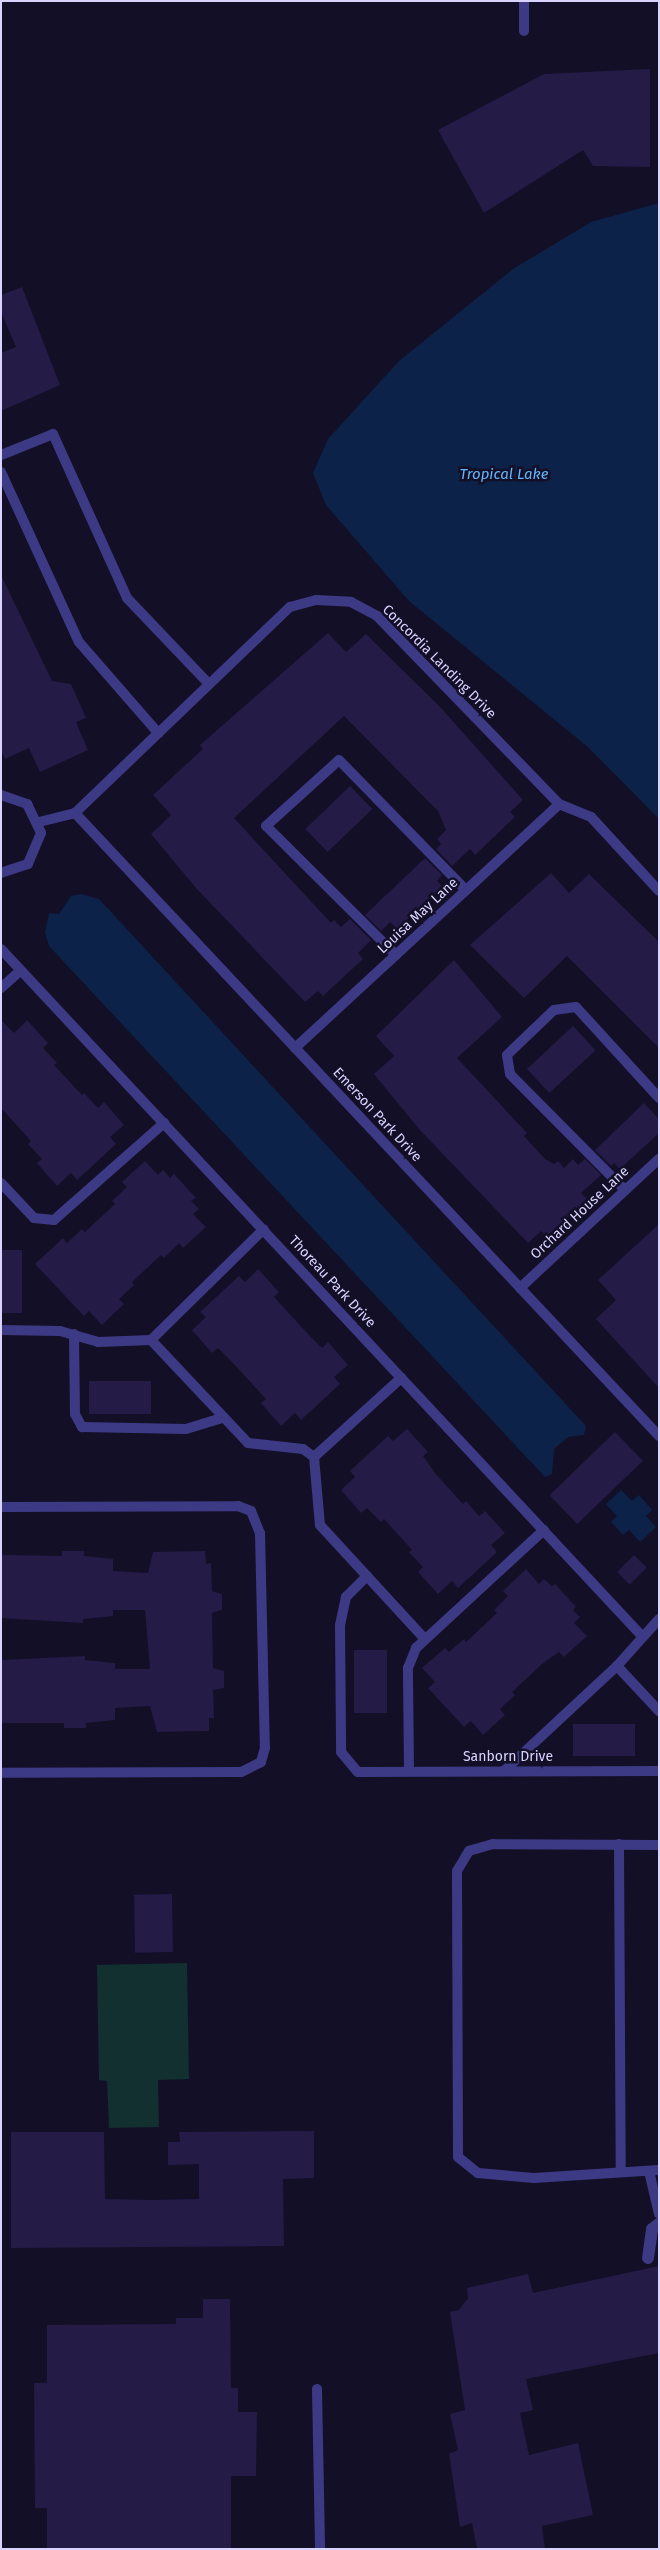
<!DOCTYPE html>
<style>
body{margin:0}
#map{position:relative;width:660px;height:2550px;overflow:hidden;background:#130f26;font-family:"Fira Sans",sans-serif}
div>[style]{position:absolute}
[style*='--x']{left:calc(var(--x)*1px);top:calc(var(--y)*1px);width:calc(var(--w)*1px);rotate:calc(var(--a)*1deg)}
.green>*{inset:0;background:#12302f}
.water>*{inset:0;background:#0c2248}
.building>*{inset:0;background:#241b47;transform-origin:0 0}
.service>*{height:10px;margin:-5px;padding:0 5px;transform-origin:5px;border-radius:5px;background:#3d3a85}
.minor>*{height:12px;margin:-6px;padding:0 6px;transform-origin:6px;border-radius:6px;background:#3d3a85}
span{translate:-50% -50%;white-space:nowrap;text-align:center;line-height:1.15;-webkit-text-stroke:5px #130f26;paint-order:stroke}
.street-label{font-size:14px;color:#d9d4ff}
.water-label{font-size:15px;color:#62b6ff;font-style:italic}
.frame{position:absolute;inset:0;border:2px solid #d9d4ff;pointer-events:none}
</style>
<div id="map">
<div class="green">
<i style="clip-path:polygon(187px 1963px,189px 2079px,158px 2080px,159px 2127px,109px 2128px,107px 2081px,99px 2080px,97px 1965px)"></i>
</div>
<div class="water">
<i style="clip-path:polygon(659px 203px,659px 819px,589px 748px,409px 601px,326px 505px,313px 473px,328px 439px,399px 361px,513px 269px,591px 222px)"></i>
<i style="clip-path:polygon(81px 894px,99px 899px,586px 1426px,584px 1435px,568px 1437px,554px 1449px,552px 1474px,545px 1477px,49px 946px,45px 933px,49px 913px,59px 914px,71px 896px)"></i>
<i style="clip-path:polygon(621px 1490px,632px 1501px,639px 1495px,652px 1510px,646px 1516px,656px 1527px,640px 1542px,629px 1530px,623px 1535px,611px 1522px,617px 1516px,606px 1504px)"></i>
</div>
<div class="building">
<i style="clip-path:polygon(650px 69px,650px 167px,593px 166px,583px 150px,484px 213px,438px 130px,544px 74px)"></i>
<i style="clip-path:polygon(22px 287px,60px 385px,1px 411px,1px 353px,16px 347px,1px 312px,1px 295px)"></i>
<i style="clip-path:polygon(1px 575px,52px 681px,71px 684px,86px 718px,76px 722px,88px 750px,40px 772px,29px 748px,5px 759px,1px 750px)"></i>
<i style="clip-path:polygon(328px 633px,346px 652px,366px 634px,441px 708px,523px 800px,510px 812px,515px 817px,475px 855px,470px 849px,452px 866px,436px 849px,441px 844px,437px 839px,446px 830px,438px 811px,344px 716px,234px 818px,331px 923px,334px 920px,341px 927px,350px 919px,371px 940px,358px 953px,363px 959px,323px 996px,318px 991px,305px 1002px,196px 888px,151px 834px,171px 815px,153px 795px,203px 749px,200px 745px)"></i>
<i style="left:350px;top:786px;width:32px;height:62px;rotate:46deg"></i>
<i style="clip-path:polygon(425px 858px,442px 875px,437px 881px,442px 886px,397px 929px,390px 922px,381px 931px,365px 915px)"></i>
<i style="clip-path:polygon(551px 873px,569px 893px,589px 874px,659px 942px,659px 1048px,567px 956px,524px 998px,470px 945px)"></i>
<i style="clip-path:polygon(454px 960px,502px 1017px,457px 1058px,527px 1133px,524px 1136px,545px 1159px,554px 1164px,558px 1161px,564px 1168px,573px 1159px,578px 1165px,585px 1159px,601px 1175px,581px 1193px,587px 1199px,546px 1237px,541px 1231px,528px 1243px,419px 1129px,374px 1074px,394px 1056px,376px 1036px)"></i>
<i style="clip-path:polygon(1px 1020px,14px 1033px,27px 1020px,48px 1043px,43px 1048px,57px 1063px,54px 1065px,82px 1095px,84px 1093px,98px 1108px,104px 1102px,124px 1125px,110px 1137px,116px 1144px,77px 1180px,71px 1173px,57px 1186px,37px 1163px,42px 1159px,28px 1144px,31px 1141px,1px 1108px)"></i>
<i style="left:573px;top:1026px;width:33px;height:63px;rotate:47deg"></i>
<i style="clip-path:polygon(644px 1103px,659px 1119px,659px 1133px,620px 1169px,614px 1163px,611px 1166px,595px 1150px)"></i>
<i style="clip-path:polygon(145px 1161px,158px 1175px,163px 1170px,170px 1178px,174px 1174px,196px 1198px,191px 1201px,199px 1209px,193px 1214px,206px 1227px,183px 1248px,179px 1243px,164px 1258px,161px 1255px,132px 1282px,134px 1285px,119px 1299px,124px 1304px,102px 1325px,89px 1311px,84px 1316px,35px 1264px,63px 1238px,67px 1243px,82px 1229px,85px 1232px,115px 1204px,112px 1201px,127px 1187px,122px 1182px)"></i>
<i style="clip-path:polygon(659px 1224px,659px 1388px,596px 1319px,616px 1300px,598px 1280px)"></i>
<i style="left:1px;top:1250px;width:21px;height:63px"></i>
<i style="clip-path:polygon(258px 1269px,279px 1292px,274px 1297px,308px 1334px,322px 1348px,328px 1342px,348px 1365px,334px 1377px,340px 1384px,301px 1420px,295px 1413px,281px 1426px,261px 1403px,266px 1399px,232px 1362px,218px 1348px,212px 1353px,192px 1330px,206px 1317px,200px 1312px,239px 1276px,245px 1282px)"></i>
<i style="left:151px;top:1381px;width:33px;height:62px;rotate:90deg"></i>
<i style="clip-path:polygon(407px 1429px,428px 1452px,423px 1456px,435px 1473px,463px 1504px,466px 1501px,479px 1516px,485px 1511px,505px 1533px,491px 1545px,497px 1552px,458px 1588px,452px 1581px,438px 1594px,418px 1572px,423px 1567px,409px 1552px,412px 1550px,384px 1519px,381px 1522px,367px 1508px,361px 1513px,341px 1490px,355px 1477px,350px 1471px,388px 1436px,393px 1441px)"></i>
<i style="left:615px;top:1432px;width:40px;height:91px;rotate:46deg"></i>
<i style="clip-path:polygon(62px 1551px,84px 1551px,84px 1556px,113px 1559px,113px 1571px,148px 1573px,153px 1552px,205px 1551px,206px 1564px,211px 1563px,212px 1591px,222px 1594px,222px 1610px,212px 1613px,213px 1668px,224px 1671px,224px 1688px,213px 1690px,214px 1718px,209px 1718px,209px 1731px,157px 1732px,150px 1706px,115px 1708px,115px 1720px,86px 1723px,86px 1728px,64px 1728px,64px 1723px,1px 1723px,1px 1660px,85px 1656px,85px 1660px,115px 1663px,115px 1669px,150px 1669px,145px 1610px,113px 1610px,113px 1616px,83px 1619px,83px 1623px,1px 1618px,1px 1555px,62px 1556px)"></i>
<i style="left:634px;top:1555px;width:18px;height:24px;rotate:45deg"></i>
<i style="clip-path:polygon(526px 1569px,539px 1584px,544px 1579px,552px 1586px,555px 1584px,576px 1607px,573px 1610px,580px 1617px,574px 1623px,587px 1636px,564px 1657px,559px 1652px,542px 1664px,512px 1692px,515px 1695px,500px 1709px,505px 1715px,483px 1735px,471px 1721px,464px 1727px,428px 1688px,435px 1682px,422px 1668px,445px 1648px,449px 1652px,464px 1639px,466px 1642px,497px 1613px,494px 1610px,508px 1596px,503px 1591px)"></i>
<i style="left:387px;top:1650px;width:63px;height:33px;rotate:90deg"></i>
<i style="left:573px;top:1724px;width:62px;height:32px"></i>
<i style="left:172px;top:1894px;width:58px;height:38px;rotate:89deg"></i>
<i style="clip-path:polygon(314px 2131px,314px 2178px,283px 2179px,284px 2246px,11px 2248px,11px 2132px,104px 2132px,105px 2199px,150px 2200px,199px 2199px,199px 2164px,168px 2165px,168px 2142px,180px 2142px,179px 2132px)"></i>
<i style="clip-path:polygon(659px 2266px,659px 2353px,526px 2379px,533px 2410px,520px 2413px,529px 2455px,578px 2443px,593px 2515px,542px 2526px,545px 2549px,477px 2549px,472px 2523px,460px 2527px,449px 2454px,458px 2450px,450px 2414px,465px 2410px,450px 2312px,459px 2310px,468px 2298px,467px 2288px,528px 2274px,533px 2293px)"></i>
<i style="clip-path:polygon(203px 2299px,230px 2299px,231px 2388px,238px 2388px,238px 2412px,257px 2412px,256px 2476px,231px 2476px,231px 2549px,47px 2549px,47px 2508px,35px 2508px,34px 2383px,47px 2383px,47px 2325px,176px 2324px,176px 2318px,203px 2318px)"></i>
</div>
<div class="service">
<i style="--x:524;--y:1;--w:30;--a:90"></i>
<i style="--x:1;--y:455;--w:56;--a:-22"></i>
<i style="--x:53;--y:434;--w:180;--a:65.7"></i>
<i style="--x:127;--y:598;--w:119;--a:46.4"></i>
<i style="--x:1;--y:472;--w:187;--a:65.4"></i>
<i style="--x:79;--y:642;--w:121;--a:49"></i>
<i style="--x:1;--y:795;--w:28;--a:19"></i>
<i style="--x:27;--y:804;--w:32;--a:64"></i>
<i style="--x:41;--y:833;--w:34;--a:113"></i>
<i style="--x:28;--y:864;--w:28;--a:162"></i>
<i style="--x:75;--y:813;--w:854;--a:46.85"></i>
<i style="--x:39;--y:822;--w:37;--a:-14"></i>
<i style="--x:75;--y:813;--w:298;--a:-43.8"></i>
<i style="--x:290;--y:607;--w:27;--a:-15"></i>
<i style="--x:316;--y:600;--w:35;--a:3"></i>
<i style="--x:351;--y:602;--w:30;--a:28"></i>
<i style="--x:377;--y:616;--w:262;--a:45.9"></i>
<i style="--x:559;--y:804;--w:35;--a:22"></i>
<i style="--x:591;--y:817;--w:100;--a:47.4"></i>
<i style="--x:1;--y:949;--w:938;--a:46.99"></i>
<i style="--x:396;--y:955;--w:183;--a:-135.2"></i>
<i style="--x:266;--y:826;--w:98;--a:-42.1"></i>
<i style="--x:339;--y:760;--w:182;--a:45.7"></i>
<i style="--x:1;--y:988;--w:25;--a:-42"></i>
<i style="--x:295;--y:1048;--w:359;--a:-42.7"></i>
<i style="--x:1;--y:1183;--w:48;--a:46.7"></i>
<i style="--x:34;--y:1218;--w:20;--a:6"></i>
<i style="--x:54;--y:1220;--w:147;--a:-41.4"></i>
<i style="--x:625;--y:1190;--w:163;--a:-134.8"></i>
<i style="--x:510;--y:1074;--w:19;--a:-99"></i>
<i style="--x:507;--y:1055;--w:65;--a:-43.8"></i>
<i style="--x:554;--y:1010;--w:22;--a:-8"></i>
<i style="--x:576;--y:1007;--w:123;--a:47.6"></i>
<i style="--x:520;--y:1288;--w:190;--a:-42.9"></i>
<i style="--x:1;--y:1330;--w:59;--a:1"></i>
<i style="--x:60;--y:1331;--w:40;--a:16"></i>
<i style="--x:98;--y:1342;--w:53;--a:-2.2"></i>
<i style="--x:151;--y:1340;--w:158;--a:-44.5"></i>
<i style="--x:74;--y:1334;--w:80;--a:89.3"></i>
<i style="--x:75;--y:1414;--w:15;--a:62"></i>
<i style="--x:82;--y:1427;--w:104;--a:1.1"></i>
<i style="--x:186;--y:1429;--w:38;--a:-17"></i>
<i style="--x:151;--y:1340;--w:141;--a:46.7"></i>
<i style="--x:248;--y:1443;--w:55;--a:6.2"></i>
<i style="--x:303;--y:1449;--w:14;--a:36"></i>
<i style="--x:314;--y:1457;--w:118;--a:-42.2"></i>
<i style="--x:314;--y:1457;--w:68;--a:85"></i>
<i style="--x:320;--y:1525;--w:155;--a:47.4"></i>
<i style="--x:1;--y:1507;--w:237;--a:-0.2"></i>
<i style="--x:238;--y:1506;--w:14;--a:21"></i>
<i style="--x:251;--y:1511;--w:24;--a:68"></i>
<i style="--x:260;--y:1533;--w:215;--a:88.7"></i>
<i style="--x:265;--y:1748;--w:15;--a:106"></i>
<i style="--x:261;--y:1762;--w:22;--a:153"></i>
<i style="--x:241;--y:1772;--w:240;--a:179.8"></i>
<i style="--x:367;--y:1576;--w:30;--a:135"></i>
<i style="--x:346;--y:1597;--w:29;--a:102"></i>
<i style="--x:340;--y:1625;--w:127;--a:89.5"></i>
<i style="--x:341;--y:1752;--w:26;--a:50"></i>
<i style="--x:358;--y:1772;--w:301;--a:-0.2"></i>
<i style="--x:617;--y:1666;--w:62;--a:47"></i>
<i style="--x:409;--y:1771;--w:103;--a:-90.6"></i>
<i style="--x:408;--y:1668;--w:22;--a:-68"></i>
<i style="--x:416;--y:1648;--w:174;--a:-42.7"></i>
<i style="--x:504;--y:1771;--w:154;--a:-42.9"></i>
<i style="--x:617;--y:1666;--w:63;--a:-48.2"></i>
<i style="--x:619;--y:1844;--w:328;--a:89.7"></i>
<i style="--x:659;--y:1845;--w:166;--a:-179.7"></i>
<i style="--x:493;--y:1844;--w:25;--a:164"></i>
<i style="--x:469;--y:1851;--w:23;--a:121"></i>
<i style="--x:457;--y:1871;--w:286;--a:89.8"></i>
<i style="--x:458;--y:2157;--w:26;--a:39"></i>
<i style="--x:478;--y:2173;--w:56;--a:5.1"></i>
<i style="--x:534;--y:2178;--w:125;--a:-3.7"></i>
<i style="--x:649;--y:2171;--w:44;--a:76.9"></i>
<i style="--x:317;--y:2389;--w:160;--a:88.9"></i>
</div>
<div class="minor">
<i style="--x:648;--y:2258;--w:29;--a:-82"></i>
<i style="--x:652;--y:2229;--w:9;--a:-36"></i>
</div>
<div class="street-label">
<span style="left:439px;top:662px;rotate:45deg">Concordia Landing Drive</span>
<span style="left:418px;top:916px;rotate:-43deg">Louisa May Lane</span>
<span style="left:377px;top:1115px;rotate:47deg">Emerson Park Drive</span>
<span style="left:580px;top:1213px;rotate:-43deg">Orchard House Lane</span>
<span style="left:332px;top:1282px;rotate:47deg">Thoreau Park Drive</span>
<span style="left:508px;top:1757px">Sanborn Drive</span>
</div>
<div class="water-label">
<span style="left:504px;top:475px">Tropical Lake</span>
</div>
<div class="frame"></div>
</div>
